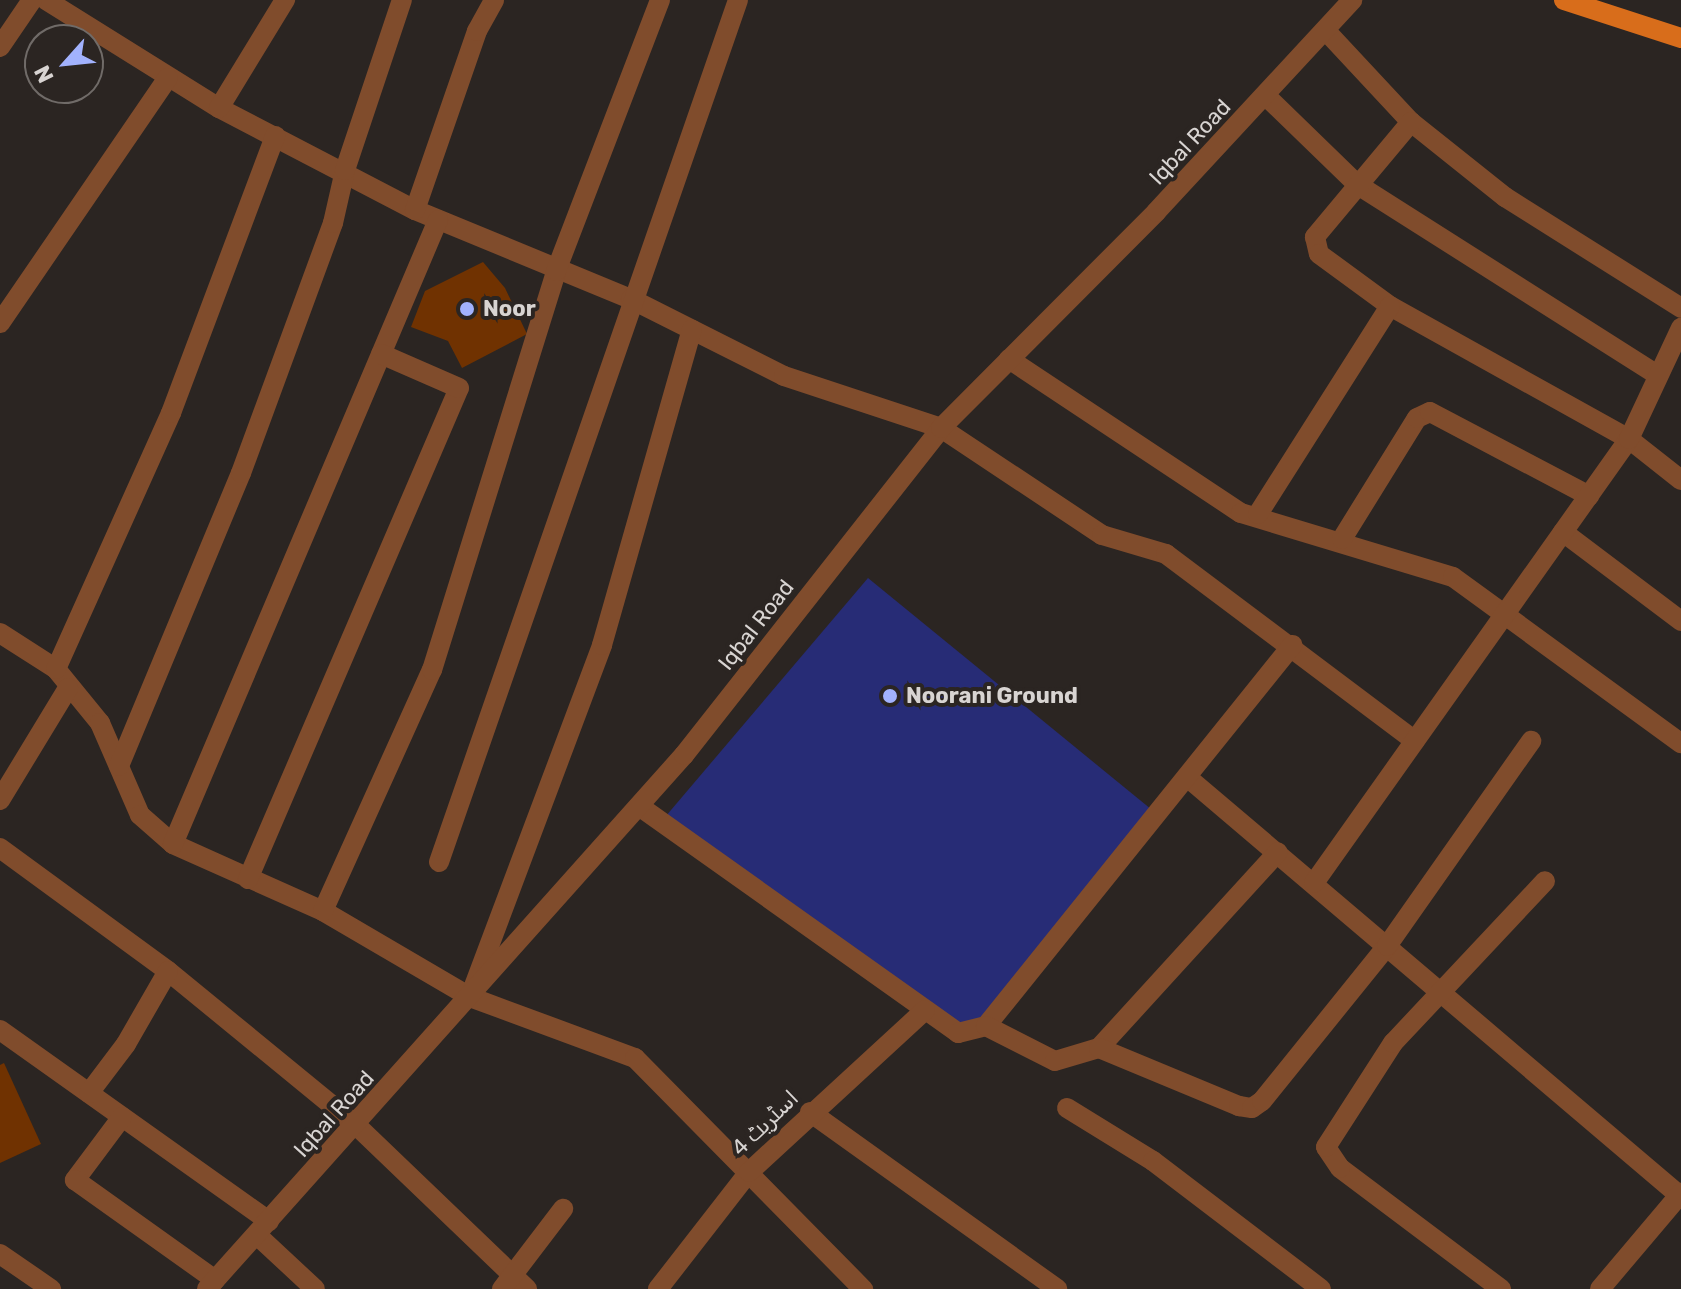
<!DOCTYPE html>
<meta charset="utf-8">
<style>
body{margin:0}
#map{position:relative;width:1681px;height:1289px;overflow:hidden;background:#2b2522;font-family:Rubik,Cairo,sans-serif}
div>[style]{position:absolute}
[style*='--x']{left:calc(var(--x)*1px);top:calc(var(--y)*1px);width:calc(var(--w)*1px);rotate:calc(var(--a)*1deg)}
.green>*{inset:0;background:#272c76}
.building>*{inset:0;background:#703201}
.minor>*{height:20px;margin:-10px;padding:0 10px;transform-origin:10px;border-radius:10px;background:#804c2c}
.major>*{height:20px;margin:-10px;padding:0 10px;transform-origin:10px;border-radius:10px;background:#d86d1b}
.dots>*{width:22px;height:22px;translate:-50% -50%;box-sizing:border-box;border:4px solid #2b2522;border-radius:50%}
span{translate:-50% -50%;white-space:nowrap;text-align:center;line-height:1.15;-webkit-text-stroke:8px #2b2522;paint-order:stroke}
.street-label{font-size:22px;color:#d8d4d2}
.poi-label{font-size:22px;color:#d8d4d2;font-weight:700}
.left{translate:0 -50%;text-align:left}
.north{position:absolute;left:24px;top:24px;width:80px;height:80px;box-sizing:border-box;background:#2b2522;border:2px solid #706b68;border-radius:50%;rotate:243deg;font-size:22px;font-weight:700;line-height:32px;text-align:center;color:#d8d4d2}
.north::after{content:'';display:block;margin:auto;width:28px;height:36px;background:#a2b2fd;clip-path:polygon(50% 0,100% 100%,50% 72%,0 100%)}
</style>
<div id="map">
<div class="green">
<i style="clip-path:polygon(868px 578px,1157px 814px,986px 1026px,958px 1033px,660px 823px)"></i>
</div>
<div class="building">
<i style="clip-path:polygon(483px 262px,505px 288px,527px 334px,462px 368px,448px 341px,411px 327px,425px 291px)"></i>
<i style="clip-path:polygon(4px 1063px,41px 1144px,0 1163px,0 1065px)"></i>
</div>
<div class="minor">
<i style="--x:46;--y:0;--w:204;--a:32"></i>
<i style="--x:219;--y:108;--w:221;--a:27.5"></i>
<i style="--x:415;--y:210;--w:234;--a:22.4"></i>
<i style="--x:631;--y:299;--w:171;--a:26.7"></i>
<i style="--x:784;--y:376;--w:165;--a:18.3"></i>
<i style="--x:941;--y:428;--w:193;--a:33.6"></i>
<i style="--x:1102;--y:535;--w:67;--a:16.5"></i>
<i style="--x:1166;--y:554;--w:311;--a:36.9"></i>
<i style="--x:1327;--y:32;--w:123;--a:47"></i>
<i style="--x:1411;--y:122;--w:120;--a:38.6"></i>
<i style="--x:1505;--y:197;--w:208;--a:32.2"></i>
<i style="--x:0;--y:47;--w:57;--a:-55.8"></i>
<i style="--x:1266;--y:96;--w:128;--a:44.1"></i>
<i style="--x:1358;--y:185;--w:353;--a:32.4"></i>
<i style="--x:219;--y:108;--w:127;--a:-58.6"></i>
<i style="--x:1411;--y:122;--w:150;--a:129.9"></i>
<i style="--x:1315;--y:237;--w:17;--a:77"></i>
<i style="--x:1319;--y:254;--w:88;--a:36.2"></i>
<i style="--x:1390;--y:306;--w:274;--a:29.1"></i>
<i style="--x:1629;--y:439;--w:66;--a:38.3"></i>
<i style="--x:415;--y:210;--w:189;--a:-70.9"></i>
<i style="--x:477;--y:31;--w:35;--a:-61"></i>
<i style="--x:0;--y:323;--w:297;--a:-55.6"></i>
<i style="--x:1009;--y:359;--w:278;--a:33.6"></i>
<i style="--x:1241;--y:513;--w:221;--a:16.8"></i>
<i style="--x:1453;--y:577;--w:282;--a:36.1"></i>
<i style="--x:1258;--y:514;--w:246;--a:-57.6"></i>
<i style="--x:1563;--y:532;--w:148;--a:37"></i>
<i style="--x:1342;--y:539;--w:142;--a:-58.2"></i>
<i style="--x:1417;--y:418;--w:14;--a:-25"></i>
<i style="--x:1430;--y:412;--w:180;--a:27.8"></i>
<i style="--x:0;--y:633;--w:67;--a:32.7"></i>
<i style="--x:56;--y:669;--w:70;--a:50.8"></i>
<i style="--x:100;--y:723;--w:100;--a:66.5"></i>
<i style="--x:140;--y:815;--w:44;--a:41.3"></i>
<i style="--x:173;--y:844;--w:164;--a:24.1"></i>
<i style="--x:323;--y:911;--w:170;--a:30.3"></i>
<i style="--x:470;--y:997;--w:176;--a:20.3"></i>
<i style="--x:635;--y:1058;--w:325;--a:45.4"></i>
<i style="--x:56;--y:669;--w:281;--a:-65.8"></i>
<i style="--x:171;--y:413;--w:296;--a:-69.4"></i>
<i style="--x:119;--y:766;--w:317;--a:-67.4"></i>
<i style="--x:241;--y:473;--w:266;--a:-69.8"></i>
<i style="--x:333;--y:223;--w:54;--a:-77.2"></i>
<i style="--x:345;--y:170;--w:179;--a:-71.5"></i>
<i style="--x:1187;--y:777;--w:646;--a:40.35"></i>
<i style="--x:0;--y:800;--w:131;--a:-58.7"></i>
<i style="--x:639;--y:806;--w:392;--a:35.4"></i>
<i style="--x:958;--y:1033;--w:29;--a:-14"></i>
<i style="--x:986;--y:1026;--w:489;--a:-51.2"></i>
<i style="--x:173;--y:844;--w:678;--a:-66.99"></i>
<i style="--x:0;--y:848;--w:208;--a:36.2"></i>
<i style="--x:168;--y:971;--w:243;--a:39.3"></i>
<i style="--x:356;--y:1125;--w:237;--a:43.8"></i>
<i style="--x:439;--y:862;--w:912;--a:-70.87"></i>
<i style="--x:248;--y:879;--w:534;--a:-66.75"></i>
<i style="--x:459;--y:388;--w:85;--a:-156.4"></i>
<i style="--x:1314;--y:883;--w:544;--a:-54.65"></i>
<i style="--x:1629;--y:439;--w:123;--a:-64.9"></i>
<i style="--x:323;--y:911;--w:265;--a:-65.7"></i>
<i style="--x:432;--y:670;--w:418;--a:-72.7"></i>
<i style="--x:556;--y:271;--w:290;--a:-69"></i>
<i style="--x:474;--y:986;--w:364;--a:-69.4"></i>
<i style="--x:602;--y:645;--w:328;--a:-74.1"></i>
<i style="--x:986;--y:1026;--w:77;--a:26.9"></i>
<i style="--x:1055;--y:1061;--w:46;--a:-16.5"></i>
<i style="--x:1099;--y:1048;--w:265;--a:-47.6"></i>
<i style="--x:0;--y:1030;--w:330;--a:35.4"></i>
<i style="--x:1099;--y:1048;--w:152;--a:22.5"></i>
<i style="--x:1239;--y:1106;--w:13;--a:9"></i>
<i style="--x:1252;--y:1108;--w:12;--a:-35"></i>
<i style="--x:1262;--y:1101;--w:199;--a:-51.1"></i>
<i style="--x:1387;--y:946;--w:251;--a:-54.9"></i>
<i style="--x:89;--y:1093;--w:61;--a:-52.9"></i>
<i style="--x:126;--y:1044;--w:84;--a:-60.1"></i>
<i style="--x:1067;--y:1108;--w:101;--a:31.6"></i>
<i style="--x:1153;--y:1161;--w:211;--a:37.3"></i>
<i style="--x:810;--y:1112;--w:304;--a:35.6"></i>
<i style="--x:122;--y:1117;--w:79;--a:126.7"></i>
<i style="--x:75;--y:1180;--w:172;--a:35.5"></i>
<i style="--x:257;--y:1235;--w:79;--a:43"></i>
<i style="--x:0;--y:1254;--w:62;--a:34.5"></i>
<i style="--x:207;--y:1289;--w:716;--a:-48.23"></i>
<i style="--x:684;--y:755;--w:416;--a:-51.8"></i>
<i style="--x:941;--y:428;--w:305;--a:-45.1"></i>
<i style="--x:1156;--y:212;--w:289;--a:-47.2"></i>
<i style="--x:502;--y:1289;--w:101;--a:-52.7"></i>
<i style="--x:658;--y:1289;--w:148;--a:-52.1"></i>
<i style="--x:749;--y:1172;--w:239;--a:-42.6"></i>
<i style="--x:1501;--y:1289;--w:201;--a:-143.1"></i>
<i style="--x:1340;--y:1168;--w:25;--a:-124"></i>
<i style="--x:1326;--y:1147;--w:124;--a:-57.2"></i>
<i style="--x:1393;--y:1043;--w:222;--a:-46.8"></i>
<i style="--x:1600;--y:1289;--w:126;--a:-49.8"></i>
</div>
<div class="major">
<i style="--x:1564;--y:0;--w:123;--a:18"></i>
</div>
<div class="dots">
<i style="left:467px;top:309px;background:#a2b2fd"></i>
<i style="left:890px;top:696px;background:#a2b2fd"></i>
</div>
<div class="street-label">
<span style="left:1190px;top:142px;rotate:-47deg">Iqbal Road</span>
<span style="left:756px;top:625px;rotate:-52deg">Iqbal Road</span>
<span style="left:334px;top:1114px;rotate:-48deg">Iqbal Road</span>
<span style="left:765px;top:1123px;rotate:-44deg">اسٹریٹ 4</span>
</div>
<div class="poi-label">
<span class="left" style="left:483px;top:309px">Noor</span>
<span class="left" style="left:906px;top:696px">Noorani Ground</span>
</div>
<div class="north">N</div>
</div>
